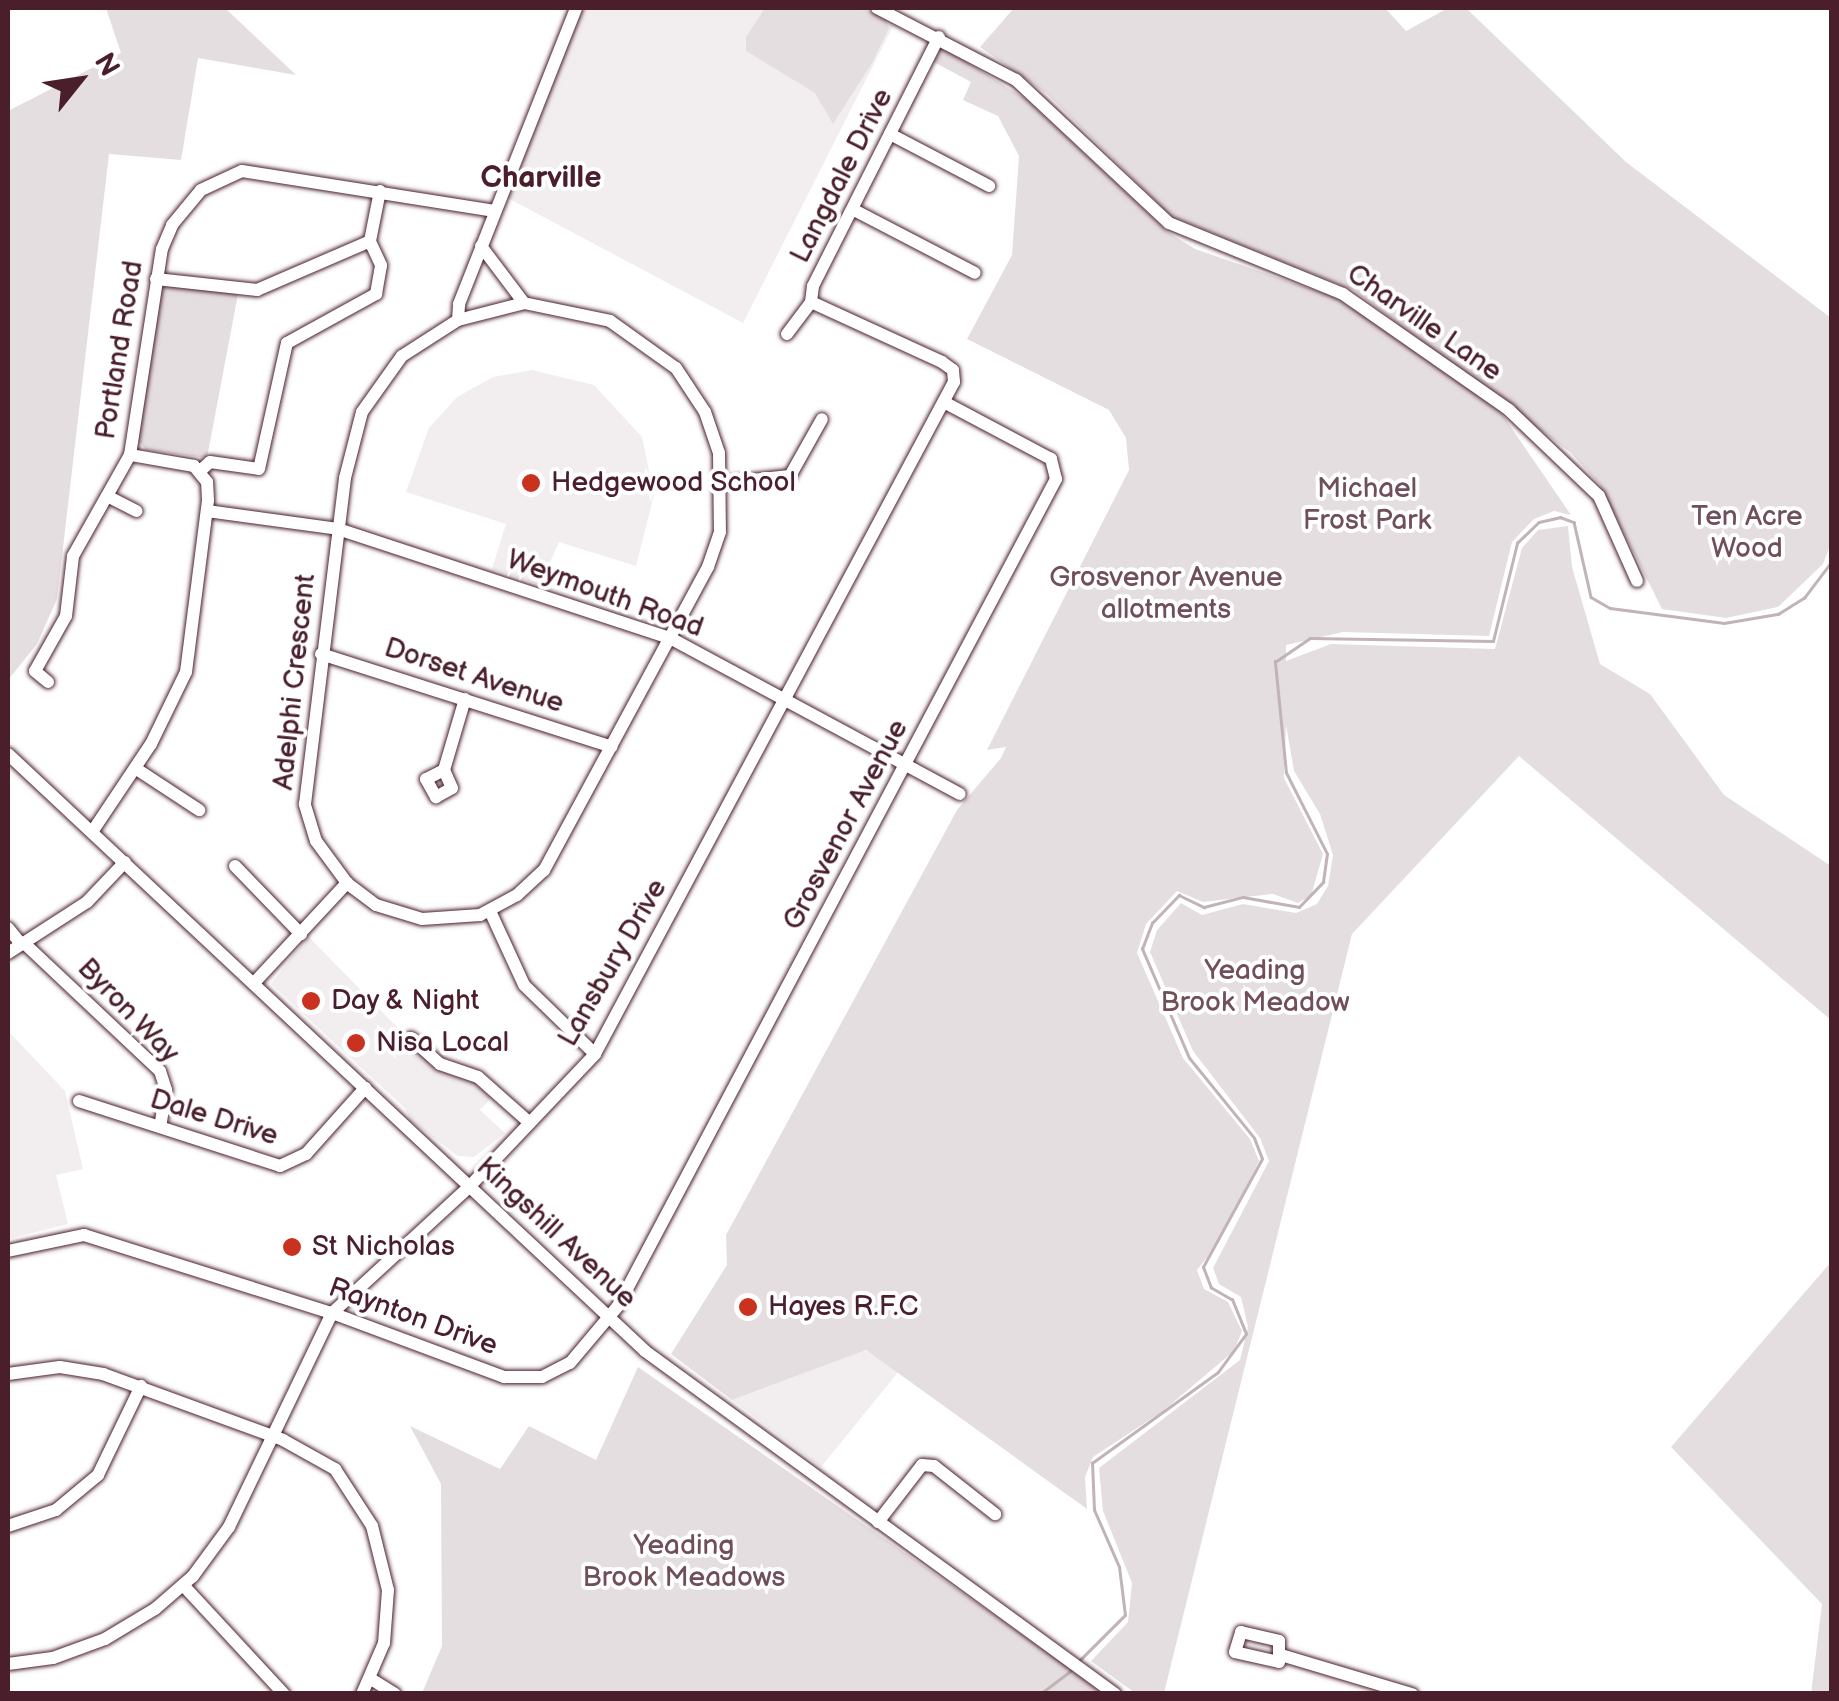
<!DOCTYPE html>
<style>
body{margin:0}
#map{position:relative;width:1839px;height:1701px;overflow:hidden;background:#fff;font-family:"Balsamiq Sans",sans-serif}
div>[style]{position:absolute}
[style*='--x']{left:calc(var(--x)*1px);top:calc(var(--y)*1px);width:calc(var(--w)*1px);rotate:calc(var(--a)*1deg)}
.built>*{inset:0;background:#f2eeef}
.green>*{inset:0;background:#e5dee0}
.stream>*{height:2.5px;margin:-1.25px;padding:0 1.25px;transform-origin:1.25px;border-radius:1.25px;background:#c1b3b6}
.roads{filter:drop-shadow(0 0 2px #4a1f2b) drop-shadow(0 0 2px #4a1f2b)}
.minor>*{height:12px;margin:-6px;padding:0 6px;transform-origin:6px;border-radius:6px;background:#fff}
.dots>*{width:28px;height:28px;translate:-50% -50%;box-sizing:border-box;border:5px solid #fff;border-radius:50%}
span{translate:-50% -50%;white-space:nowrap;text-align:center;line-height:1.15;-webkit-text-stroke:8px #fff;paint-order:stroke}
.street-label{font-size:28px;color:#4a1f2b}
.poi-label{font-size:28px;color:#4a1f2b}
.left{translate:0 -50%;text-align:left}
.park-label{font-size:28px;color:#714f58}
.neighbourhood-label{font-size:30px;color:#4a1f2b;font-weight:700}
.frame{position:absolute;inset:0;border:10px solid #4a1f2b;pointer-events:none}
.north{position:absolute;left:30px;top:30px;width:100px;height:100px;-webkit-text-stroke:8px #fff;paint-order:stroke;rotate:60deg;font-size:28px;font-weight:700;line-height:40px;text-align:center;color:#4a1f2b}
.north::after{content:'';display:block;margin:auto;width:35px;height:45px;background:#4a1f2b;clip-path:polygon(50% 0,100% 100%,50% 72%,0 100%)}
</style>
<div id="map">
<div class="built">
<i style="clip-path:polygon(583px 8px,858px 8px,893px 26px,743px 323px,508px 198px)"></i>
<i style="clip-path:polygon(532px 370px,594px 385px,642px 437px,654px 495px,636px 566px,559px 542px,540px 585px,492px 569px,506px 524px,406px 492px,429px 428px,457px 397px,493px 377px)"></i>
<i style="clip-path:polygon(308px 936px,440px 1071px,474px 1081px,491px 1098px,480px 1110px,505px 1133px,474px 1157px,458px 1156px,410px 1120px,405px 1108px,271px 984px)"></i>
<i style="clip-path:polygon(8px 1031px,65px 1091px,83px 1169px,56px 1175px,68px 1224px,8px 1239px)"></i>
<i style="clip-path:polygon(865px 1350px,899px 1371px,821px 1467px,732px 1400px)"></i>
</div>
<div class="green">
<i style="clip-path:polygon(106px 8px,225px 8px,296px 75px,198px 58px,181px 160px,109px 154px,57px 599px,37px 644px,8px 680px,8px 111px,121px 53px)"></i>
<i style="clip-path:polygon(765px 8px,863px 8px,886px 20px,889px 28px,872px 63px,833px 124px,815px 93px,746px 51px,746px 37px)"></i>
<i style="clip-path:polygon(1014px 8px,1385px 8px,1406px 31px,1448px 8px,1466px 8px,1626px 162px,1831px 318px,1832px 541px,1823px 564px,1778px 607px,1726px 618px,1662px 609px,1600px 485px,1570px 452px,1353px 290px,1171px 216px,1047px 94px,980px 47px)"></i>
<i style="clip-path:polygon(941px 46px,1027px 100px,1168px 232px,1195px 249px,1334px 297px,1461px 379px,1502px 414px,1571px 515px,1554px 511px,1534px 519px,1512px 542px,1489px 636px,1343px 632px,1286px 645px,1286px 661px,1331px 644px,1495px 649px,1522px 548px,1538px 530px,1568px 526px,1572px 567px,1600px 664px,1650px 694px,1724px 795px,1831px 866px,1831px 1020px,1519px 756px,1352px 934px,1164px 1693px,1135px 1693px,1091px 1661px,1128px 1622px,1132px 1583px,1103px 1511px,1099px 1468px,1240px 1360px,1248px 1327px,1241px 1297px,1219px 1284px,1213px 1268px,1269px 1161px,1260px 1138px,1193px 1051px,1150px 952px,1157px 930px,1181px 903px,1202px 915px,1243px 904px,1296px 913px,1317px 904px,1328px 886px,1333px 855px,1320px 814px,1294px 771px,1286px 725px,1284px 778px,1323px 854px,1311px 896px,1298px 903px,1273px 894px,1203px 902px,1177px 891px,1146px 924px,1137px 953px,1183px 1058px,1250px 1139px,1259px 1161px,1218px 1244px,1197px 1270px,1204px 1289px,1228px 1302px,1242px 1331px,1234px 1351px,1163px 1411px,1093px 1457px,1085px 1477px,1087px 1509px,866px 1350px,732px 1400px,671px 1354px,727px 1265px,726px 1235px,957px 810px,1001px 758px,1006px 747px,987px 750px,1129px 470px,1126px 438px,1109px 410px,967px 339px,1012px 255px,1019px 156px,998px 116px,963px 100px,971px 82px,934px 62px)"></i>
<i style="clip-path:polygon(167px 285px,238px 294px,207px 458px,146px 450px,137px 439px,158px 290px)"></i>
<i style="clip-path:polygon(1831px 1262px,1832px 1693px,1811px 1694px,1822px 1604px,1671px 1447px)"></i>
<i style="clip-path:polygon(638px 1367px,1106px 1693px,422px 1693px,442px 1646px,441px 1484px,410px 1426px,500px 1469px,529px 1426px,596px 1460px)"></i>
</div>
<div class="stream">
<i style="--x:1079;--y:1661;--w:65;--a:-45"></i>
<i style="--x:1125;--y:1615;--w:48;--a:-97.1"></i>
<i style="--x:1119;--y:1567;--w:62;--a:-113.7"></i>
<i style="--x:1094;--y:1510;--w:47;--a:-92.4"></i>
<i style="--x:1092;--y:1463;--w:155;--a:-35.8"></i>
<i style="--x:1218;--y:1372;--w:47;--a:-53.6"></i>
<i style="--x:1246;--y:1334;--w:37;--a:-112"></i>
<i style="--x:1232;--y:1300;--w:24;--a:-150"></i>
<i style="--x:1211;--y:1288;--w:22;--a:-111"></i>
<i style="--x:1203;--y:1267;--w:123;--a:-61.4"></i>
<i style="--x:1262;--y:1159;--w:22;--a:-111"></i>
<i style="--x:1254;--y:1138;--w:103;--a:-129.1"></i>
<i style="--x:1189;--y:1058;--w:119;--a:-113.3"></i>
<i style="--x:1142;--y:949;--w:28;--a:-69"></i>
<i style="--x:1152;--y:923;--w:39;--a:-46"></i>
<i style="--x:1179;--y:895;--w:28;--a:26"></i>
<i style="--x:1204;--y:907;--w:40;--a:-14.4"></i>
<i style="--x:1243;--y:897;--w:57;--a:10.1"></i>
<i style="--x:1299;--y:907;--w:35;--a:-46"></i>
<i style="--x:1323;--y:882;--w:28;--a:-82"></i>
<i style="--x:1327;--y:854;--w:91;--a:-116.8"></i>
<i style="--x:1286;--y:773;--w:112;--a:-95.7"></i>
<i style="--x:1275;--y:662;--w:42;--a:-34.4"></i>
<i style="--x:1310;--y:638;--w:183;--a:0.9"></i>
<i style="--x:1493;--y:641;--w:101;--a:-76.2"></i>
<i style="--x:1517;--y:543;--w:30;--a:-44"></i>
<i style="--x:1539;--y:522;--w:22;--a:-13"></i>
<i style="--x:1560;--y:517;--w:15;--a:20"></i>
<i style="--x:1574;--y:522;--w:77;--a:77.2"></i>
<i style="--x:1591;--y:597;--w:22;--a:30"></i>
<i style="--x:1610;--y:608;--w:115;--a:7.5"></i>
<i style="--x:1724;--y:623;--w:55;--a:-9.5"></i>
<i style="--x:1778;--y:614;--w:31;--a:-32"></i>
<i style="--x:1804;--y:598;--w:46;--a:-52.9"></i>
<i style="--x:1040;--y:1694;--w:38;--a:-37"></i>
</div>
<div class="roads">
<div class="minor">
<i style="--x:877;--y:8;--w:157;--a:27.4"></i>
<i style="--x:1016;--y:80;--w:209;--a:43.1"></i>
<i style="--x:1169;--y:223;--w:188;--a:22.2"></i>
<i style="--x:1343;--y:294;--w:203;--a:34.9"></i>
<i style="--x:1509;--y:410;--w:124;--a:43.7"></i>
<i style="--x:1599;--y:496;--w:93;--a:65.9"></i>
<i style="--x:890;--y:134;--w:112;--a:27.7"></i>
<i style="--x:854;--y:210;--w:136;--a:27.5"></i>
<i style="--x:481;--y:246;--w:71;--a:53"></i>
<i style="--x:156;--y:279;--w:102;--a:6.2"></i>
<i style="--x:257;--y:290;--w:123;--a:-23.4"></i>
<i style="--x:524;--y:303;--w:88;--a:11.8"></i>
<i style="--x:610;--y:321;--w:81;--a:35.5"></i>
<i style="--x:676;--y:368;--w:53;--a:56.6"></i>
<i style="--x:705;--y:412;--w:43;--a:71.1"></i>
<i style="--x:719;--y:453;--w:79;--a:89.3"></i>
<i style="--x:720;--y:532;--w:37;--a:109"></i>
<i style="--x:708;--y:567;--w:345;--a:118.4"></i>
<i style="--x:544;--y:870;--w:37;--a:137"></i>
<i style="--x:517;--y:895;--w:42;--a:151.6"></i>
<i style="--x:480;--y:915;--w:58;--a:176.1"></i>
<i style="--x:422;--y:919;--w:48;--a:-163.1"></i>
<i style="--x:376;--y:905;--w:36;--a:-143"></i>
<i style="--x:347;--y:883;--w:52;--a:-126.4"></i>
<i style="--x:316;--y:841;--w:39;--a:-107"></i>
<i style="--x:305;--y:804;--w:328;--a:-83"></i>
<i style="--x:345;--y:478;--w:68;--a:-75.6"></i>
<i style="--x:362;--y:412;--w:69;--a:-54.5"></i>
<i style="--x:402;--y:356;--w:67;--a:-32.7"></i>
<i style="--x:458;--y:320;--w:68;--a:-14.4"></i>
<i style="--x:458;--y:320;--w:16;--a:-86"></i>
<i style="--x:459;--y:304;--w:318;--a:-68.4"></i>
<i style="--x:787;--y:334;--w:40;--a:-53"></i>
<i style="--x:811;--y:302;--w:16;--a:-83"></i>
<i style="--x:813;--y:286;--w:279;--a:-63.2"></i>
<i style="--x:200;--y:471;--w:13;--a:-42"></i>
<i style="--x:210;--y:462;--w:49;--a:8.1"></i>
<i style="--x:259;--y:469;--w:129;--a:-77.5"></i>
<i style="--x:287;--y:343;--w:102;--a:-28.8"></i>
<i style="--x:376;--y:294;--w:29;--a:-80"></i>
<i style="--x:381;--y:265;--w:26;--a:-115"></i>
<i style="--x:370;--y:241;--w:51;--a:-78.7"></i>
<i style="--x:724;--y:483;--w:66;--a:-6.1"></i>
<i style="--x:790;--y:476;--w:65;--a:-60.7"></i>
<i style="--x:107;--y:496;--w:33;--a:27"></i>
<i style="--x:207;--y:511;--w:132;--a:7.8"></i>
<i style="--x:338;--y:529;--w:349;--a:18.2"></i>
<i style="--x:670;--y:638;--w:329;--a:28.3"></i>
<i style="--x:321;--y:654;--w:305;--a:17.7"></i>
<i style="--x:48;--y:682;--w:17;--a:-140"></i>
<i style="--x:35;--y:671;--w:63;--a:-60.6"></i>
<i style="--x:66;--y:616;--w:60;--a:-83.3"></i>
<i style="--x:73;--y:556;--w:116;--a:-60.6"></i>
<i style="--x:130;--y:455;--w:208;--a:-81.2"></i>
<i style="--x:162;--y:249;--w:26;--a:-67"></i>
<i style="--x:172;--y:225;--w:45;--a:-50.4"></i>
<i style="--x:201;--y:190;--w:45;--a:-24.9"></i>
<i style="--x:242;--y:171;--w:256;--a:9"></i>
<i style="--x:8;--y:754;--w:873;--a:43.14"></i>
<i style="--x:645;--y:1351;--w:582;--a:36.12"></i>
<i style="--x:135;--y:768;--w:77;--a:33.3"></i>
<i style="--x:444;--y:770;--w:20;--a:153"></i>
<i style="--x:426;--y:779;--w:21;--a:61"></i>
<i style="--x:436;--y:797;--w:18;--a:-29"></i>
<i style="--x:452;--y:788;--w:20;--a:-114"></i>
<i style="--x:444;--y:770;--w:74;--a:-73.5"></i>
<i style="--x:92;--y:832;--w:106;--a:-56.2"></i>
<i style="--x:151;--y:744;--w:80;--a:-64.1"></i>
<i style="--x:186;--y:672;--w:173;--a:-82.7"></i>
<i style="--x:208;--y:500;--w:18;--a:-93"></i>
<i style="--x:207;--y:482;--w:21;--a:-129"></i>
<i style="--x:194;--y:466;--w:65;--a:-170.2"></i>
<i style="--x:235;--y:866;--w:95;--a:45.9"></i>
<i style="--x:490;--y:911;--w:81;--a:65.3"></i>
<i style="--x:524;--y:985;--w:99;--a:44.2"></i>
<i style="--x:8;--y:928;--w:21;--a:51"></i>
<i style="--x:24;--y:943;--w:187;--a:43.3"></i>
<i style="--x:160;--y:1071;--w:20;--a:72"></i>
<i style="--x:166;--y:1090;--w:37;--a:99"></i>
<i style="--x:8;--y:953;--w:94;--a:-32.8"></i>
<i style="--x:87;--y:902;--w:55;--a:-46.5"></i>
<i style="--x:254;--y:983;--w:137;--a:-47.1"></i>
<i style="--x:411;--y:1038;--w:39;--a:42"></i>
<i style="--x:440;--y:1064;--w:40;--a:18.9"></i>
<i style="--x:478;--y:1077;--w:69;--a:41.5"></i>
<i style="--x:79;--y:1101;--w:211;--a:17.9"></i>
<i style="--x:280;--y:1166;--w:29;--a:-25"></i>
<i style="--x:306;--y:1154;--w:89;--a:-48.2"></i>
<i style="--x:8;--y:1251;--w:78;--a:-11.9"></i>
<i style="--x:84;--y:1235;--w:260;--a:17.5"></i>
<i style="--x:332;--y:1313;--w:184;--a:20.4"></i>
<i style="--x:504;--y:1377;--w:38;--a:0"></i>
<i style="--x:542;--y:1377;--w:31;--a:-27"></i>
<i style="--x:570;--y:1363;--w:75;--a:-49.9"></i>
<i style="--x:618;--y:1306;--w:936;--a:-62.09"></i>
<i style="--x:1056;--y:479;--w:21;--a:-104"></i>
<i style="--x:1051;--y:459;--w:121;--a:-152"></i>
<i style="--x:8;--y:1374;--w:52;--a:-7.7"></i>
<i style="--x:60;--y:1367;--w:44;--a:9.2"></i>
<i style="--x:103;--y:1374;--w:192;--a:20.1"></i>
<i style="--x:283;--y:1440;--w:60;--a:29.1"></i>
<i style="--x:335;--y:1469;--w:68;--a:57"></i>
<i style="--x:372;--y:1526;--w:66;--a:76"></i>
<i style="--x:388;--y:1590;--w:53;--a:94.3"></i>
<i style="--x:384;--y:1643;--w:56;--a:113.3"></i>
<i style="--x:878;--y:1522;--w:72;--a:-52.3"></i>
<i style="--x:922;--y:1465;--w:12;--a:5"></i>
<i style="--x:934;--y:1466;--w:78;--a:38.2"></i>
<i style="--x:8;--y:1526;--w:51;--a:-18.4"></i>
<i style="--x:56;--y:1510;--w:55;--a:-39.8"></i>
<i style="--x:98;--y:1475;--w:99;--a:-64.2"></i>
<i style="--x:183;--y:1585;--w:149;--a:47.2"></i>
<i style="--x:1241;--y:1632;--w:39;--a:13"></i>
<i style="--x:1279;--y:1641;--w:21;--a:90"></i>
<i style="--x:1279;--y:1662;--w:45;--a:-167.2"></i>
<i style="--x:1235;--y:1652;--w:21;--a:-73"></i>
<i style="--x:1281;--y:1655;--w:137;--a:16.6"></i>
<i style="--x:8;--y:1664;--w:45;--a:-7.6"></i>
<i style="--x:53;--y:1658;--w:55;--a:-20.1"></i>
<i style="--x:105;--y:1639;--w:58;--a:-31"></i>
<i style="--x:155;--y:1609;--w:50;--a:-41"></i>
<i style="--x:193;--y:1576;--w:61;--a:-53.7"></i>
<i style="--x:229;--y:1527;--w:237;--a:-64.3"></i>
<i style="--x:332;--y:1313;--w:186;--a:-42.6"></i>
<i style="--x:469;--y:1187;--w:183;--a:-46.5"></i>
<i style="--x:595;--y:1054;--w:762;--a:-61.89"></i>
<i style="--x:954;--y:382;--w:12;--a:-95"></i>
<i style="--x:953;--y:370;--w:14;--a:-144"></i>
<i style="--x:942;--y:362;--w:144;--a:-155.4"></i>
<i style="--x:371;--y:1679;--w:28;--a:32"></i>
</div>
</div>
<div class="dots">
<i style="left:531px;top:483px;background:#c8321e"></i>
<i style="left:311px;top:1001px;background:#c8321e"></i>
<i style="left:356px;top:1043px;background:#c8321e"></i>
<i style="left:292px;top:1247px;background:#c8321e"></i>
<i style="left:748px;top:1307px;background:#c8321e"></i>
</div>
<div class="street-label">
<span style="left:842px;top:176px;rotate:-63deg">Langdale Drive</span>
<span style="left:1424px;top:323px;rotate:35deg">Charville Lane</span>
<span style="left:120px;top:350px;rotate:-81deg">Portland Road</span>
<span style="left:605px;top:594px;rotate:20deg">Weymouth Road</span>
<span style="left:474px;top:676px;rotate:18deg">Dorset Avenue</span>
<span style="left:295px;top:682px;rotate:-84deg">Adelphi Crescent</span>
<span style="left:846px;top:825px;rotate:-62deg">Grosvenor Avenue</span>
<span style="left:613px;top:963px;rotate:-60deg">Lansbury Drive</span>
<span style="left:128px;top:1011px;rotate:46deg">Byron Way</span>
<span style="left:214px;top:1118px;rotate:17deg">Dale Drive</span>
<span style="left:556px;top:1233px;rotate:43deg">Kingshill Avenue</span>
<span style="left:413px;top:1317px;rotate:20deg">Raynton Drive</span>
</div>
<div class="poi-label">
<span class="left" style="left:551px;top:483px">Hedgewood School</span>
<span class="left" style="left:331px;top:1001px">Day &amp; Night</span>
<span class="left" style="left:376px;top:1043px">Nisa Local</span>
<span class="left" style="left:312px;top:1247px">St Nicholas</span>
<span class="left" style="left:768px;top:1307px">Hayes R.F.C</span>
</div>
<div class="park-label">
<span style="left:1367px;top:505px">Michael<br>Frost Park</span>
<span style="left:1747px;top:533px">Ten Acre<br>Wood</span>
<span style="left:1166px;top:594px">Grosvenor Avenue<br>allotments</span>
<span style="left:1255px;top:987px">Yeading<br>Brook Meadow</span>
<span style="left:684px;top:1562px">Yeading<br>Brook Meadows</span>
</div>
<div class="neighbourhood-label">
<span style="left:541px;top:178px">Charville</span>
</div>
<div class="frame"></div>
<div class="north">N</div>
</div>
